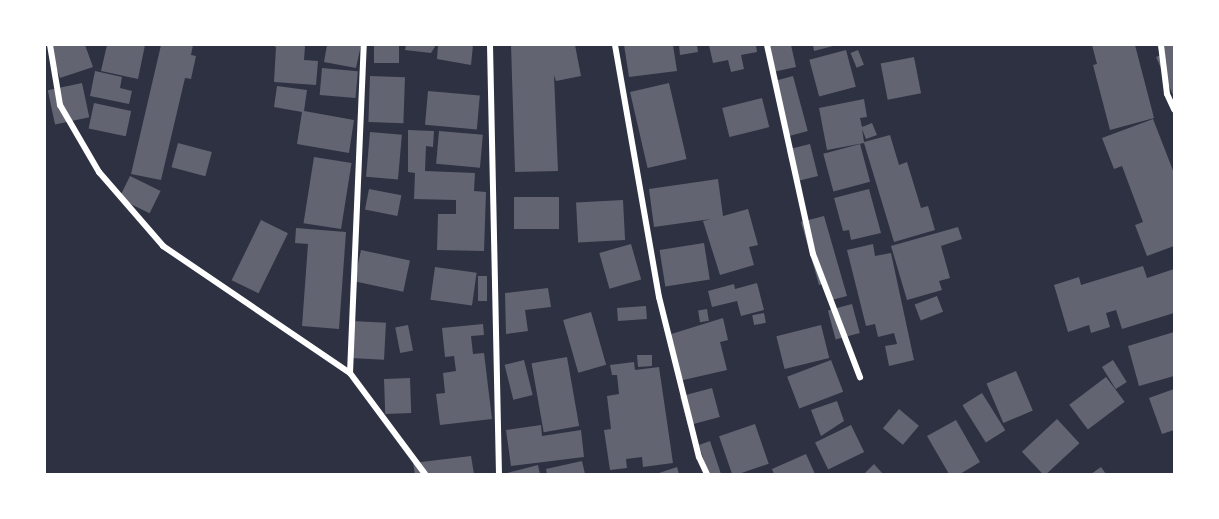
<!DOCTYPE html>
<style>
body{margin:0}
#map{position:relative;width:1219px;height:519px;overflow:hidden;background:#2d3142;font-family:"PT Sans Narrow",sans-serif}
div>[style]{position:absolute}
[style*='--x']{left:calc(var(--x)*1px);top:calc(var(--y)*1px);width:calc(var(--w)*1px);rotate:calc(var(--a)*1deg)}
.building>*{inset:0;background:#626471;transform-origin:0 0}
.minor>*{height:6px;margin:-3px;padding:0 3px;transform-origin:3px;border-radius:3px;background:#fff}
span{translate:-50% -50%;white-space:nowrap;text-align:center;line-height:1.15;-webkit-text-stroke:5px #fff;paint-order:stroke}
.frame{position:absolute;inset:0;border:46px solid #fff;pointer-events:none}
</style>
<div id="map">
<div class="building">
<i style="clip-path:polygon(48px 45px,85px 45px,93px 67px,60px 78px)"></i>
<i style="clip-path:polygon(107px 45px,145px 45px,138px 79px,101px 71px)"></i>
<i style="clip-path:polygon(161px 45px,193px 45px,191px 55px,196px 56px,191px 79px,185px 78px,161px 180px,131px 174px)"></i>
<i style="clip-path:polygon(271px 45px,305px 46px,304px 60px,318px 61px,316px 85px,274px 82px,276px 47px)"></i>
<i style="clip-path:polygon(327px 45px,361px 45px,356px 68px,324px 62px)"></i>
<i style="left:374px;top:45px;width:25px;height:18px"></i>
<i style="clip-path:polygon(406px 45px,436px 45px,431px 53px,405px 50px)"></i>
<i style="clip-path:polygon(438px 45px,473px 45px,471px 65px,437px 59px)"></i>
<i style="clip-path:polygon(511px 45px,575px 45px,581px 76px,556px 81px,554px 75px,558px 171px,515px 172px)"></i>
<i style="clip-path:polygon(624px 45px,673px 45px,677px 71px,629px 77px)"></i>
<i style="clip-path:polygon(679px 45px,697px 45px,698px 52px,680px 55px)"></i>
<i style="clip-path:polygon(709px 45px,756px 45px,757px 52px,741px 55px,744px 69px,731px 72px,728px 60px,713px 63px)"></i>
<i style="clip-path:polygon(767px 45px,791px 45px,796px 67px,773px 72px)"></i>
<i style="clip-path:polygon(813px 45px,833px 45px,833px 46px,814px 51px)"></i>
<i style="clip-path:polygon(1092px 45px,1135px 45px,1154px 118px,1110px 130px,1093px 65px,1097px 64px)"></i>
<i style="clip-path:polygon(1157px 45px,1174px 45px,1174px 97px,1156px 57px,1161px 55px)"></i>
<i style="left:846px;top:50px;width:38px;height:38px;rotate:75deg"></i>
<i style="left:858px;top:50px;width:16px;height:8px;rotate:68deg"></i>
<i style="left:914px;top:57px;width:37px;height:34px;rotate:79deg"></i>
<i style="left:322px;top:68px;width:36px;height:27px;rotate:5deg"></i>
<i style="clip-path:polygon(95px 71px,122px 77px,120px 88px,132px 91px,129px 104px,90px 96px)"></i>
<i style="left:370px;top:76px;width:35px;height:46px;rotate:2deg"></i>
<i style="left:793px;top:76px;width:57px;height:21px;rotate:75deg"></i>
<i style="left:82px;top:83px;width:35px;height:35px;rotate:78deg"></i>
<i style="left:669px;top:83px;width:78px;height:40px;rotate:77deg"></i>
<i style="clip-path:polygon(277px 86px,307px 90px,304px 111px,354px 120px,349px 153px,297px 144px,302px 112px,274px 107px)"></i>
<i style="left:428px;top:91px;width:52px;height:34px;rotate:5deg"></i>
<i style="left:762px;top:98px;width:30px;height:41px;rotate:76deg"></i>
<i style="clip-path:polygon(864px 99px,867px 117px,860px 118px,862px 127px,872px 123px,877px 135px,866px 139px,862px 129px,864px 142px,890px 135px,899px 165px,907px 162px,921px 208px,928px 206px,935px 230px,894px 242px,864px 143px,827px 150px,819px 108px)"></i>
<i style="left:94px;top:103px;width:38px;height:26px;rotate:12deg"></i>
<i style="clip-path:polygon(1153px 119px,1174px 173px,1174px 246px,1147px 256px,1135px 225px,1143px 222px,1122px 166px,1114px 169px,1102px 138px)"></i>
<i style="clip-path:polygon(408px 130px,434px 131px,433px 147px,426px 146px,425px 171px,475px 173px,474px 191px,486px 192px,484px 251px,437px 250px,438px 214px,456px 214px,456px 200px,414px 199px,415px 173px,408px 172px)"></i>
<i style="left:439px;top:131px;width:44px;height:33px;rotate:5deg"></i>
<i style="left:370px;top:132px;width:32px;height:45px;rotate:5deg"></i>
<i style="left:178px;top:143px;width:35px;height:25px;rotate:15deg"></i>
<i style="left:810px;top:144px;width:33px;height:24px;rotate:76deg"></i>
<i style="left:860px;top:144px;width:39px;height:38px;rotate:75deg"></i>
<i style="left:314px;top:157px;width:38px;height:67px;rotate:9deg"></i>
<i style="left:130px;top:176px;width:34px;height:25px;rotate:26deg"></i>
<i style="clip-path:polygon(718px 179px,723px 216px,748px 209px,758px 245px,749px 247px,754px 265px,720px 275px,703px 221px,711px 219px,654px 227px,649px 189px)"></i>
<i style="left:369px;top:189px;width:33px;height:21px;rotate:11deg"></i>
<i style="clip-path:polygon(869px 189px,881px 233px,851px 240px,849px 230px,843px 231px,834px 198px)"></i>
<i style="left:514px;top:197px;width:45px;height:32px"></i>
<i style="left:623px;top:200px;width:40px;height:47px;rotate:87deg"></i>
<i style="clip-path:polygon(824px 216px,847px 296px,828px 301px,823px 284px,819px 285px,801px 222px)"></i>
<i style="left:261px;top:220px;width:30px;height:67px;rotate:26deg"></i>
<i style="clip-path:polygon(958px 227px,962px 239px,941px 246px,950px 278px,939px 281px,942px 290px,907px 300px,891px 246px)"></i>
<i style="clip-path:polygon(296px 228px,346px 232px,339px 329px,302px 326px,308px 244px,295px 243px)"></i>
<i style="left:704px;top:243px;width:37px;height:45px;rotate:81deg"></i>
<i style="left:631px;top:244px;width:37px;height:33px;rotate:74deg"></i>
<i style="clip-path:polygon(873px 244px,875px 256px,891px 253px,914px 360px,889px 366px,885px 346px,897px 344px,894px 333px,878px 337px,875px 324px,866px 326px,847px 250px)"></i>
<i style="left:361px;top:250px;width:50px;height:32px;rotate:12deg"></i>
<i style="clip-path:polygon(1143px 266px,1147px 278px,1174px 269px,1174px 313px,1122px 329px,1116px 310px,1106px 313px,1110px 327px,1091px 333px,1089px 325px,1068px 332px,1054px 285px,1079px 277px,1081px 285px)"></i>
<i style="left:435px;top:267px;width:42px;height:33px;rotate:8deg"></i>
<i style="left:478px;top:276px;width:9px;height:25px"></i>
<i style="clip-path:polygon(757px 283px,764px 310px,741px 316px,737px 301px,712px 307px,708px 291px,734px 284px,735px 289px)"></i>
<i style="clip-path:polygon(548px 288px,551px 307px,525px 310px,528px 331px,506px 334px,505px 293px)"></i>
<i style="left:937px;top:296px;width:17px;height:24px;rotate:69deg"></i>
<i style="left:852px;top:304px;width:30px;height:25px;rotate:75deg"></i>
<i style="left:646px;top:306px;width:13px;height:29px;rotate:86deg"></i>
<i style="left:707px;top:309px;width:12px;height:9px;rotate:81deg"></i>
<i style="left:591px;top:312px;width:55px;height:29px;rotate:74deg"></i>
<i style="left:764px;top:313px;width:10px;height:12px;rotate:79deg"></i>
<i style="clip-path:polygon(723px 318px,728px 340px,720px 342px,727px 370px,679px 381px,668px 335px)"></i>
<i style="left:352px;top:321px;width:34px;height:37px;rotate:3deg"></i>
<i style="clip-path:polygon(483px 324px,484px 335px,471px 336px,473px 354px,484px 353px,492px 419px,440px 425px,436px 394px,445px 393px,443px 373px,456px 371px,454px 356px,445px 357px,442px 328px)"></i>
<i style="left:408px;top:325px;width:26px;height:13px;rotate:79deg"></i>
<i style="left:821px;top:325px;width:34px;height:46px;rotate:76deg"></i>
<i style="clip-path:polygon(1174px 332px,1174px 376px,1139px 386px,1128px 346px)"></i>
<i style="clip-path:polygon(637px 355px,652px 355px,652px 366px,638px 367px)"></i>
<i style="left:567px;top:357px;width:70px;height:36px;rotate:80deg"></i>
<i style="left:524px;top:360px;width:36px;height:20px;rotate:76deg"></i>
<i style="left:831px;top:360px;width:34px;height:47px;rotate:69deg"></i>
<i style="left:1113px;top:360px;width:26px;height:13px;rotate:58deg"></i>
<i style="clip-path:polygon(634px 362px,635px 370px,659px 367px,673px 463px,643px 467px,642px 457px,626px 459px,627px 468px,610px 470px,604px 430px,611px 429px,607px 396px,619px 394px,617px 375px,612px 375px,610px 365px)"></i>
<i style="left:1016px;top:371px;width:43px;height:32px;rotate:67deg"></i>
<i style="left:1106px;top:377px;width:31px;height:46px;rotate:53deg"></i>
<i style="left:410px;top:378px;width:35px;height:26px;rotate:88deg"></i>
<i style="left:712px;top:388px;width:30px;height:33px;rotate:75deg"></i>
<i style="clip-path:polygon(1174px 389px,1174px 430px,1162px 434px,1149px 398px)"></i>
<i style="left:982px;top:393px;width:44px;height:23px;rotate:58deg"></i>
<i style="clip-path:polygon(837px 401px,844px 421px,821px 436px,811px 410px)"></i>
<i style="left:899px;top:409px;width:26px;height:25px;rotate:40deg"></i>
<i style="left:1057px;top:419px;width:33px;height:48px;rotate:47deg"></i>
<i style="clip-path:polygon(956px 420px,980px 462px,960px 474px,949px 474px,927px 436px)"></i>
<i style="left:755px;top:424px;width:42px;height:38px;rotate:71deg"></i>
<i style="clip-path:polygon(541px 425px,542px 436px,581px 430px,584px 457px,511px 466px,506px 430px)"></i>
<i style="left:851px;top:425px;width:30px;height:40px;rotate:64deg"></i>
<i style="clip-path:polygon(710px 441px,721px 474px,708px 474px,699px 445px)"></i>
<i style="clip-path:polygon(806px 454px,815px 474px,774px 474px,772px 469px)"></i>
<i style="clip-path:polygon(471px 456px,474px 474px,415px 474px,413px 463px)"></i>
<i style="clip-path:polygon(582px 461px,585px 474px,547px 474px,546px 469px)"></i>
<i style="clip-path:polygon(874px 464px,883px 474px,864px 474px)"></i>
<i style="clip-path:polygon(538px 465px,540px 474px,507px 474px,507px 473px)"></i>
<i style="clip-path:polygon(677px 467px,679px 474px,656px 474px)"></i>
<i style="clip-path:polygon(1101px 467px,1106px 474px,1091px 474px)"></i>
</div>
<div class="minor">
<i style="--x:50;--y:45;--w:61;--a:80.5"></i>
<i style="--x:60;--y:105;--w:78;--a:59.8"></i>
<i style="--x:99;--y:172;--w:98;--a:49.1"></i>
<i style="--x:163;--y:246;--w:226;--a:34.2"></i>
<i style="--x:350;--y:373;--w:126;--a:53.4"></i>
<i style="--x:490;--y:45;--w:429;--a:88.8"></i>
<i style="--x:615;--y:45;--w:256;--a:80.1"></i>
<i style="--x:659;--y:297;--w:165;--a:76"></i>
<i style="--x:699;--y:457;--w:19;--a:65"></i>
<i style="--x:767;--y:45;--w:214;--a:77.6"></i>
<i style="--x:813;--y:254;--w:132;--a:69.1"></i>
<i style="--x:1161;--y:45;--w:49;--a:83"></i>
<i style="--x:1167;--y:94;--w:17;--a:65"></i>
<i style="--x:350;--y:373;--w:328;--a:-87.6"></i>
</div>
<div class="frame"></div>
</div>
